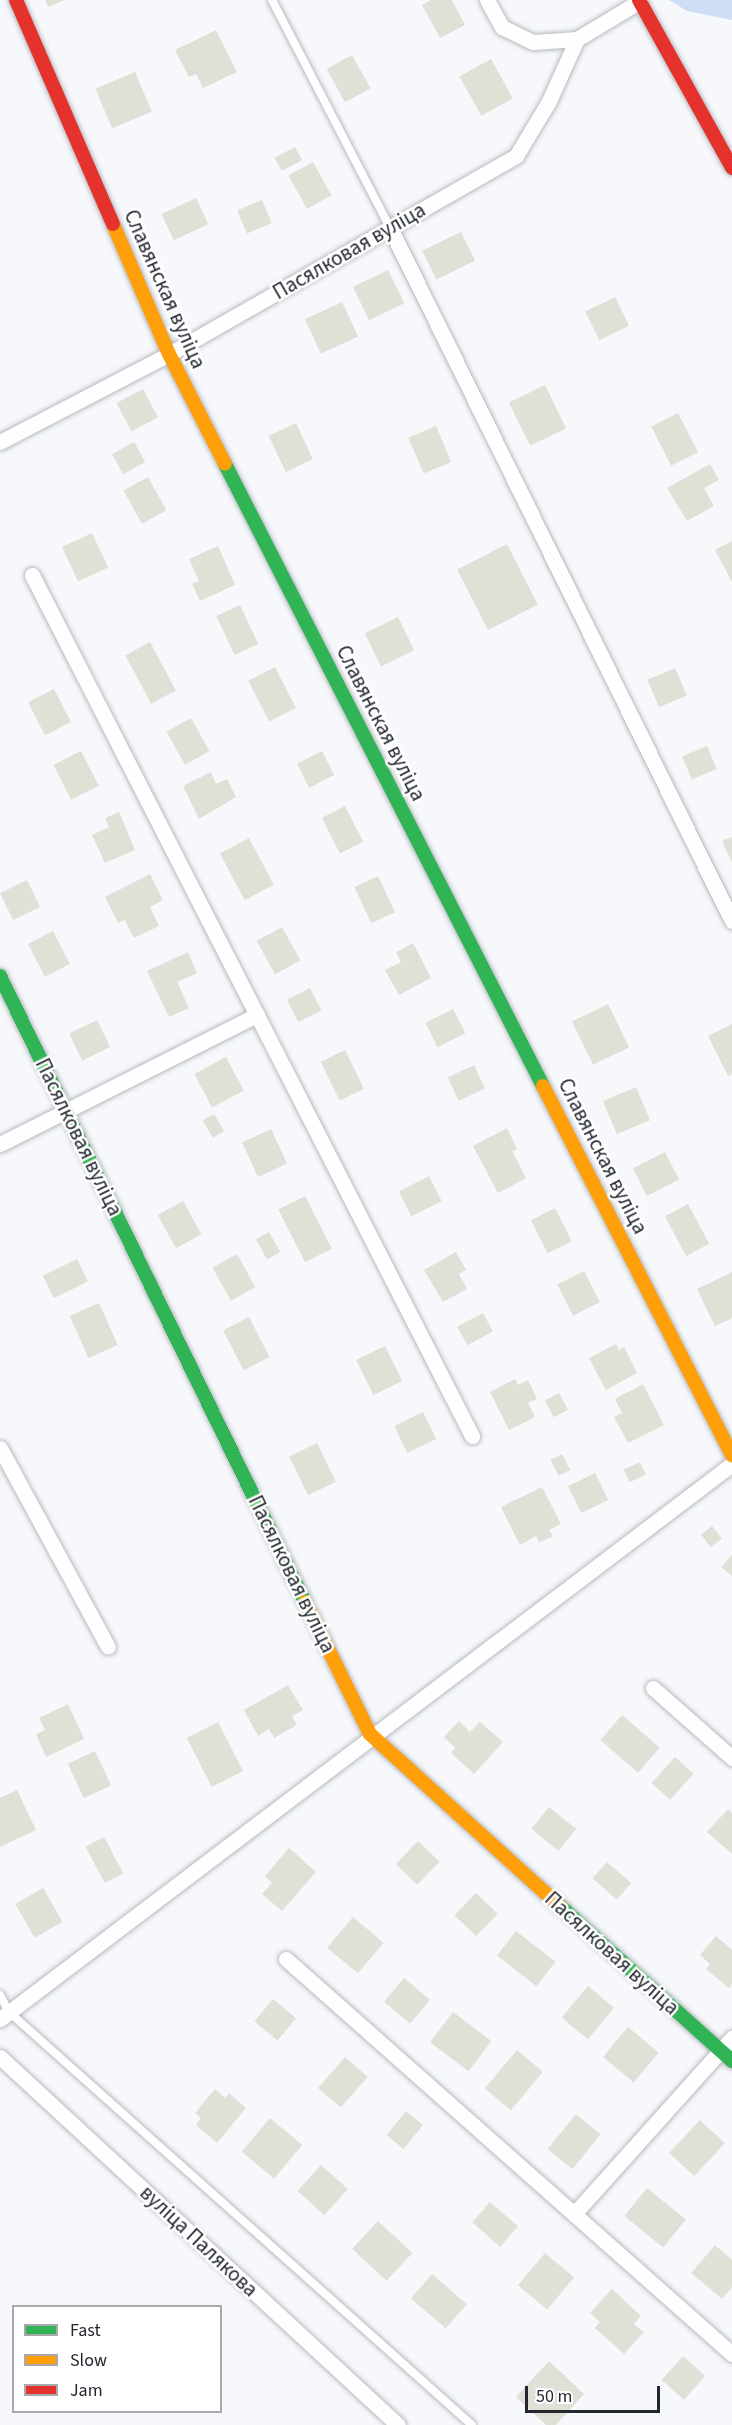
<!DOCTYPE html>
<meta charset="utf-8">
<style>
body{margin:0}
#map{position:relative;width:732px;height:2425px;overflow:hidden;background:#f6f8fb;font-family:"Source Sans 3",sans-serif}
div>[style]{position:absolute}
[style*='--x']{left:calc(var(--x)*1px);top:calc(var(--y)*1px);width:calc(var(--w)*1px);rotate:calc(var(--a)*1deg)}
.green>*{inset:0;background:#cedef5}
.building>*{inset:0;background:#e0e0d7;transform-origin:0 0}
.roads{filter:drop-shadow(0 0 2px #b7bac0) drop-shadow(0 0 2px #b7bac0)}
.lane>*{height:8px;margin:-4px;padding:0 4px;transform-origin:4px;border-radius:4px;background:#fefefe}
.street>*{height:15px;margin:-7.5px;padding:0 7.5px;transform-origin:7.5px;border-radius:7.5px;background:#fefefe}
.fast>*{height:14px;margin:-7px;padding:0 7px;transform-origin:7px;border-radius:7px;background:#30b455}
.slow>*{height:14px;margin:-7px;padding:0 7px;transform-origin:7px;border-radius:7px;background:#ff9f0a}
.jam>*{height:14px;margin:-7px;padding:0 7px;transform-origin:7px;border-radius:7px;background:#e5322d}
span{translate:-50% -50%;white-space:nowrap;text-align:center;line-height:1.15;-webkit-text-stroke:5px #fff;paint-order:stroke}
.street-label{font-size:21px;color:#22272f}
.legend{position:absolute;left:12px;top:2305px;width:210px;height:108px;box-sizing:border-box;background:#fff;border:2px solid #a7a9ac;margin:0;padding:8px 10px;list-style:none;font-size:18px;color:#22272f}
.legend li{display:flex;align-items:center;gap:12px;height:30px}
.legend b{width:30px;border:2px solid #a7a9ac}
.scale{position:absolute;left:525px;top:2386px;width:135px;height:27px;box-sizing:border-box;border:3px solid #22272f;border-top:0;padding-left:8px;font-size:18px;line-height:21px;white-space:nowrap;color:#22272f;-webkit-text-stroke:4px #fff;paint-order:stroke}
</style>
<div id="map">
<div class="green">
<i style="clip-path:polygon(669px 0,732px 0,732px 20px,687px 11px)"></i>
</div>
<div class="building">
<i style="clip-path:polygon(45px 0,65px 0,48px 7px)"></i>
<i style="clip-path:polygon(431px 0,452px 0,465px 25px,440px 38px,422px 5px)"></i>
<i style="clip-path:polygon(216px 30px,237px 72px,203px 88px,196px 74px,189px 77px,175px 50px)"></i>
<i style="left:352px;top:55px;width:38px;height:29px;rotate:61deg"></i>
<i style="left:491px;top:59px;width:45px;height:36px;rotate:61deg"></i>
<i style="left:135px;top:72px;width:43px;height:43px;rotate:67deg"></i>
<i style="left:295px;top:147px;width:15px;height:23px;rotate:62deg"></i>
<i style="left:313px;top:162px;width:38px;height:28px;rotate:61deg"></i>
<i style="left:196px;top:198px;width:29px;height:38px;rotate:65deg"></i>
<i style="left:262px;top:200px;width:25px;height:27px;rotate:67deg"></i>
<i style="left:461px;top:232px;width:32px;height:43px;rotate:64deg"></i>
<i style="left:388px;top:270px;width:37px;height:39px;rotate:64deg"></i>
<i style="left:615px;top:297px;width:32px;height:33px;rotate:64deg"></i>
<i style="left:342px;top:302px;width:38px;height:41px;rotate:65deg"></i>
<i style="left:545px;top:385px;width:48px;height:40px;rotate:64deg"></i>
<i style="left:143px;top:389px;width:32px;height:30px;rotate:62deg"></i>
<i style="left:678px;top:413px;width:44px;height:30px;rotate:63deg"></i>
<i style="left:296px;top:423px;width:40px;height:30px;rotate:65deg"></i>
<i style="left:436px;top:426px;width:39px;height:30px;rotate:67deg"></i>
<i style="left:134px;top:442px;width:23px;height:25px;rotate:61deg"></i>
<i style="clip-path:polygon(710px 464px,719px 480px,704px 488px,714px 506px,687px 521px,667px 488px)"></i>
<i style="left:148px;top:477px;width:38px;height:28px;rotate:61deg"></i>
<i style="left:92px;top:533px;width:38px;height:33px;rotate:65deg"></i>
<i style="clip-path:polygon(732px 541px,732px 582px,715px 550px)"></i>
<i style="left:507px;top:544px;width:68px;height:56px;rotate:63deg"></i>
<i style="clip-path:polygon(218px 546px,235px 585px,200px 601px,192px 584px,199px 581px,189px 559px)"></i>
<i style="left:240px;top:605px;width:43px;height:26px;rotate:65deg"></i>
<i style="left:398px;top:617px;width:37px;height:37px;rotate:64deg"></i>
<i style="left:150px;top:642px;width:55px;height:28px;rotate:62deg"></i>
<i style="left:275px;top:667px;width:46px;height:30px;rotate:63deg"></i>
<i style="left:675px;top:668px;width:30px;height:30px;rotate:67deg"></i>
<i style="left:54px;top:689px;width:37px;height:29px;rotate:63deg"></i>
<i style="left:191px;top:718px;width:38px;height:28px;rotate:61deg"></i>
<i style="left:707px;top:746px;width:25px;height:27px;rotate:67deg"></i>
<i style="left:81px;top:751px;width:39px;height:31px;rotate:63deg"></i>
<i style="left:322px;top:751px;width:27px;height:28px;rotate:63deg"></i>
<i style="clip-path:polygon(211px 772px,216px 784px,227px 779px,236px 797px,199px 819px,183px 786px)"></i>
<i style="left:345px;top:806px;width:40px;height:26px;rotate:63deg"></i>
<i style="clip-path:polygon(119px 812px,135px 850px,105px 863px,92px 835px,109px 827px,105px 818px)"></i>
<i style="clip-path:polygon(732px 837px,732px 862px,722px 841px)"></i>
<i style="left:249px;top:838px;width:53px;height:33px;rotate:62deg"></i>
<i style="clip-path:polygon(150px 874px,163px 900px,150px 907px,159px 926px,134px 938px,125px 920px,118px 923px,105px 897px)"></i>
<i style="left:378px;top:876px;width:40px;height:26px;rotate:65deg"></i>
<i style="left:27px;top:880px;width:30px;height:30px;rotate:64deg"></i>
<i style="left:282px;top:927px;width:38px;height:29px;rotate:61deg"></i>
<i style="left:53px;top:931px;width:37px;height:28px;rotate:63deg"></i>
<i style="clip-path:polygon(413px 943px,431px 978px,399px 995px,385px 970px,401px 962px,396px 952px)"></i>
<i style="clip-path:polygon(188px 952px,197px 973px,177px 982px,189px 1008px,169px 1017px,147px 971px)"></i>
<i style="left:310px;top:988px;width:25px;height:26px;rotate:63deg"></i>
<i style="left:608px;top:1004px;width:48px;height:40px;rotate:64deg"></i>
<i style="left:453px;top:1009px;width:27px;height:31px;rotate:63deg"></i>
<i style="left:97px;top:1020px;width:30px;height:31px;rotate:64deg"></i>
<i style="clip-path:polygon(732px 1024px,732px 1074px,728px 1076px,708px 1036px)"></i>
<i style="left:345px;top:1050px;width:43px;height:27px;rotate:64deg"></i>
<i style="left:226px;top:1057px;width:38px;height:36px;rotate:62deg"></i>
<i style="left:474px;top:1065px;width:26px;height:29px;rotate:65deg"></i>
<i style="left:636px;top:1087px;width:36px;height:36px;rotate:67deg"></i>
<i style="left:214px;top:1114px;width:20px;height:13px;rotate:60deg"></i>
<i style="clip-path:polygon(507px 1128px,517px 1149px,512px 1151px,526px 1178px,498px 1193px,473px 1146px)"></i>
<i style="left:271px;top:1129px;width:38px;height:32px;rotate:65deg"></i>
<i style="left:665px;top:1152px;width:31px;height:36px;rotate:63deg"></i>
<i style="left:429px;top:1176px;width:28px;height:34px;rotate:63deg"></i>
<i style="left:305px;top:1196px;width:59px;height:30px;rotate:63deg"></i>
<i style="left:183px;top:1201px;width:38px;height:29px;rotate:61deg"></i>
<i style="left:688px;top:1204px;width:45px;height:26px;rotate:62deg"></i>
<i style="left:555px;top:1208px;width:37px;height:27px;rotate:63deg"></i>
<i style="left:269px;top:1232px;width:23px;height:15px;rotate:61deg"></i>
<i style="clip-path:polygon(456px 1252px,466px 1270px,459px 1274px,467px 1289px,443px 1302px,424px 1270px)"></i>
<i style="left:237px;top:1254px;width:38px;height:28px;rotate:61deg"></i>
<i style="left:77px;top:1259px;width:25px;height:38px;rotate:64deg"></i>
<i style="left:584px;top:1271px;width:35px;height:30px;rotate:63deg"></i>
<i style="clip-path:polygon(732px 1272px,732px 1318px,715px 1326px,697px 1289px)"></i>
<i style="left:99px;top:1303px;width:46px;height:32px;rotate:66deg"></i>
<i style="left:483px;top:1313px;width:21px;height:29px;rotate:62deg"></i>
<i style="left:249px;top:1317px;width:45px;height:29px;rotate:63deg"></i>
<i style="clip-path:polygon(616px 1344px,619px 1350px,624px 1347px,637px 1373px,606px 1390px,589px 1358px)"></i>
<i style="left:385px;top:1346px;width:39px;height:32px;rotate:64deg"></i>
<i style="clip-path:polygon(515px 1379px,518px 1385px,528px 1380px,537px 1399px,528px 1403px,535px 1417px,509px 1430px,490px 1392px)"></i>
<i style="clip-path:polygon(643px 1384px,664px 1425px,628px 1443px,614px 1417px,622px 1413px,615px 1399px)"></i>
<i style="left:559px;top:1393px;width:19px;height:16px;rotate:62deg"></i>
<i style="left:423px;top:1412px;width:30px;height:32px;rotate:64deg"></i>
<i style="left:317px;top:1443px;width:43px;height:31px;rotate:64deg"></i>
<i style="left:562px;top:1454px;width:18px;height:13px;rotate:63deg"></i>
<i style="left:640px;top:1462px;width:14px;height:18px;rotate:65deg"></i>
<i style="left:595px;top:1473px;width:30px;height:30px;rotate:64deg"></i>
<i style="clip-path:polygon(542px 1487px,561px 1524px,549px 1530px,553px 1536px,539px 1543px,536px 1536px,520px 1545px,501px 1507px)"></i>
<i style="left:712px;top:1526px;width:16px;height:14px;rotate:52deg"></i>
<i style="clip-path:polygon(732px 1555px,732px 1576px,721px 1567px)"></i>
<i style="clip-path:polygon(288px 1685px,303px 1710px,292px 1716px,297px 1725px,274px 1738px,269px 1729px,258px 1736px,244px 1710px)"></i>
<i style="clip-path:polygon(68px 1704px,84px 1739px,46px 1757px,36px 1734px,45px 1730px,39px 1718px)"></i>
<i style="left:622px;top:1715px;width:50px;height:33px;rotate:41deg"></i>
<i style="clip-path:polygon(459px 1721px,470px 1732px,480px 1722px,503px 1742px,474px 1774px,451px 1753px,455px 1748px,444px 1737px)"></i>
<i style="left:218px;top:1722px;width:55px;height:35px;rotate:63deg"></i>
<i style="left:95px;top:1751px;width:38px;height:30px;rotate:65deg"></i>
<i style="left:675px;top:1757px;width:25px;height:35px;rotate:42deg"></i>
<i style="clip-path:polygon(17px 1790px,36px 1830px,0 1847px,0 1798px)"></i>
<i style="left:549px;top:1807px;width:35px;height:28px;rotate:39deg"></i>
<i style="clip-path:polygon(728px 1809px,732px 1813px,732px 1854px,707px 1832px)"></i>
<i style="left:104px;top:1837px;width:41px;height:21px;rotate:62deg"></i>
<i style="left:418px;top:1841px;width:30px;height:32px;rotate:44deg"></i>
<i style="clip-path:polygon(289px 1848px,316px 1872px,282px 1911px,262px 1894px,272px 1883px,265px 1876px)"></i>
<i style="left:607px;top:1862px;width:32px;height:22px;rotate:41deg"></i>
<i style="left:43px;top:1888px;width:39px;height:32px;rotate:60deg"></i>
<i style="left:476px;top:1893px;width:30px;height:31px;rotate:44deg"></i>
<i style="left:353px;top:1917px;width:40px;height:40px;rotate:40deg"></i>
<i style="left:516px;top:1931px;width:50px;height:31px;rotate:38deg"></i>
<i style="clip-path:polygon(716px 1936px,732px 1950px,732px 1984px,729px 1988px,706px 1969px,710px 1964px,700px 1955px)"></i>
<i style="left:404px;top:1978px;width:34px;height:31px;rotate:40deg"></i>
<i style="left:588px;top:1986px;width:34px;height:41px;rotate:40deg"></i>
<i style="left:273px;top:1999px;width:30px;height:29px;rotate:40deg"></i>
<i style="left:453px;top:2012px;width:48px;height:38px;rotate:37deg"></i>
<i style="left:628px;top:2027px;width:40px;height:39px;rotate:40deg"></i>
<i style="left:517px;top:2050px;width:34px;height:50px;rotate:40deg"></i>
<i style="left:345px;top:2057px;width:30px;height:41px;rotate:41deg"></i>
<i style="clip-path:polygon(215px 2089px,225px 2098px,229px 2093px,246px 2108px,217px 2143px,196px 2125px,201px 2118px,195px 2113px)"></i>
<i style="left:406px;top:2111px;width:22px;height:31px;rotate:39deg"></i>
<i style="left:576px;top:2114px;width:32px;height:45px;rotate:39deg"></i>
<i style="left:270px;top:2118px;width:42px;height:44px;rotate:40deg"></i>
<i style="left:700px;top:2120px;width:34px;height:45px;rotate:43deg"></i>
<i style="left:321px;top:2165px;width:36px;height:35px;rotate:42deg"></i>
<i style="left:647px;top:2188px;width:50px;height:36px;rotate:39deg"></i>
<i style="left:490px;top:2202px;width:37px;height:27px;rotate:41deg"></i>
<i style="left:378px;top:2221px;width:47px;height:38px;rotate:43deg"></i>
<i style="clip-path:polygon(715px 2245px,732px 2260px,732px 2287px,722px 2299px,691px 2273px)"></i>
<i style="left:545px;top:2253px;width:38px;height:42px;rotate:40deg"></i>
<i style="left:432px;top:2274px;width:46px;height:32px;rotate:41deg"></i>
<i style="clip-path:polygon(612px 2289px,641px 2316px,634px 2324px,644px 2332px,624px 2354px,595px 2328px,600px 2322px,590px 2313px)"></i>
<i style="left:683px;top:2356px;width:30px;height:32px;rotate:42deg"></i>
<i style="clip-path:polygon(549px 2361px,584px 2394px,556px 2425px,546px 2425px,516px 2397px)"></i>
</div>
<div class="roads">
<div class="lane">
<i style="--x:272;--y:0;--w:257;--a:62.6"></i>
<i style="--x:0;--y:1995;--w:19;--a:62"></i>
<i style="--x:9;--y:2012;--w:620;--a:41.73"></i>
</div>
<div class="street">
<i style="--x:487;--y:0;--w:31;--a:61"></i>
<i style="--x:502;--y:27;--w:34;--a:26"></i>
<i style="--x:533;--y:42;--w:44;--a:-3.9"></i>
<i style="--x:390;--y:228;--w:773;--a:63.73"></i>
<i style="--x:0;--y:442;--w:191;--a:-27.5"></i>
<i style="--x:169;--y:354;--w:400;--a:-29.7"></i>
<i style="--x:516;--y:156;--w:64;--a:-59"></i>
<i style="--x:549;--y:101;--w:68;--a:-65.7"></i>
<i style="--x:577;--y:39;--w:74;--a:-31.1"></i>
<i style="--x:32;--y:575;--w:967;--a:62.93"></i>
<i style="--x:0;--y:1144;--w:288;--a:-26.7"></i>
<i style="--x:0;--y:1448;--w:226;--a:61.5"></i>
<i style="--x:653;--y:1688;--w:106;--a:41.5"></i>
<i style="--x:286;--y:1959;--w:596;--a:41.53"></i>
<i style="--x:0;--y:2019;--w:919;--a:-37.17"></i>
<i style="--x:0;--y:2057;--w:542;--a:42.76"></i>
<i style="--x:574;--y:2214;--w:237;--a:-48.1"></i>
</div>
<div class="fast">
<i style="--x:225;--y:464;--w:699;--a:62.92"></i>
<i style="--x:0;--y:976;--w:696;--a:64.02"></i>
<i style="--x:560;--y:1906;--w:232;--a:42"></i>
</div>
<div class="slow">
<i style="--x:113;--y:224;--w:142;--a:66.7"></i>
<i style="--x:169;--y:354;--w:123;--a:63"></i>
<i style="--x:543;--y:1086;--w:415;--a:62.9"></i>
<i style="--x:305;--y:1602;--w:147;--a:63.8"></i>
<i style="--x:370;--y:1734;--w:256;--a:42.2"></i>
</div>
<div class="jam">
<i style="--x:16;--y:0;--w:244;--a:66.6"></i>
<i style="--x:639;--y:0;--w:192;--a:61"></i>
</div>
</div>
<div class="street-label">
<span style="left:349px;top:251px;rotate:-30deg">Пасялковая вуліца</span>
<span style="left:165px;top:289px;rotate:66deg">Славянская вуліца</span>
<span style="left:381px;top:723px;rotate:63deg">Славянская вуліца</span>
<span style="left:79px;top:1137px;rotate:64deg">Пасялковая вуліца</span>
<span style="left:603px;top:1156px;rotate:63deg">Славянская вуліца</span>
<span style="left:292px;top:1574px;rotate:64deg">Пасялковая вуліца</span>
<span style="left:612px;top:1953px;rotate:42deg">Пасялковая вуліца</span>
<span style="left:199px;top:2241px;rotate:43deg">вуліца Палякова</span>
</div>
<ul class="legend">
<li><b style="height:8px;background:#30b455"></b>Fast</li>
<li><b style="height:8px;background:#ff9f0a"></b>Slow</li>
<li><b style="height:8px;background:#e5322d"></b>Jam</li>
</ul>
<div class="scale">50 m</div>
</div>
